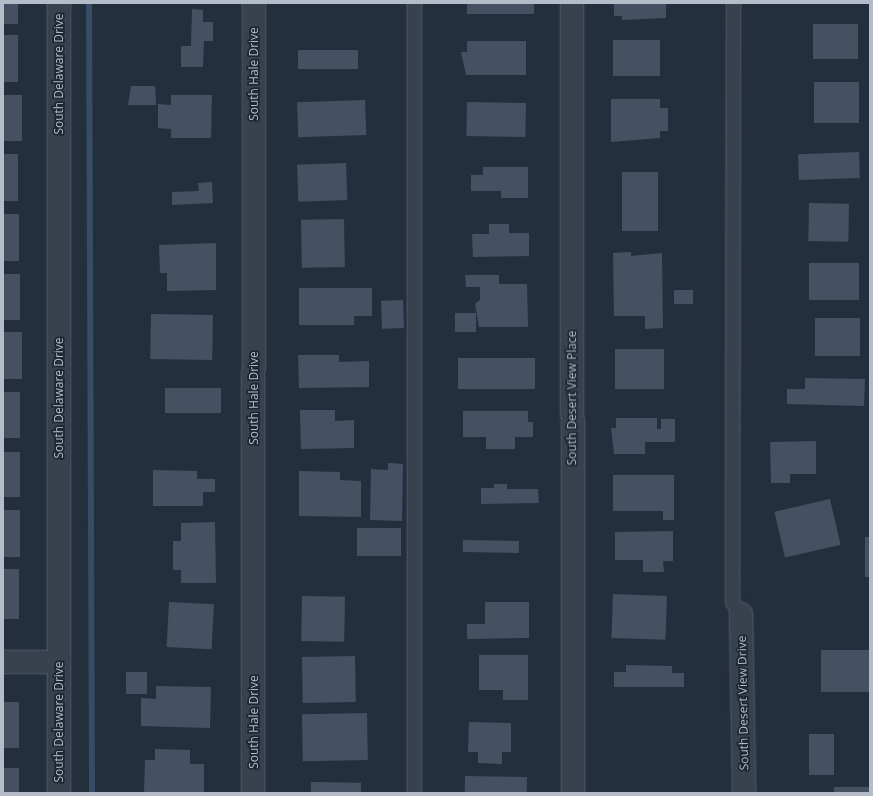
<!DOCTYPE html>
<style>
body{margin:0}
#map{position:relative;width:873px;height:796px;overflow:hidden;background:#242f3e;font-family:"Open Sans",sans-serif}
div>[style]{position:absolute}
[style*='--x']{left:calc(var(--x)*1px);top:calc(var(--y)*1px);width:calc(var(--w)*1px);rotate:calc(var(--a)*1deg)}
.stream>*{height:6px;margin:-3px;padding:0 3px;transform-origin:3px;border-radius:3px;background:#394c67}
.building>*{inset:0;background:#455162;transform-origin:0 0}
.roads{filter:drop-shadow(0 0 1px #565f6c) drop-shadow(0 0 1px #565f6c)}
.service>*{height:13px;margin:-6.5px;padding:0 6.5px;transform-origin:6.5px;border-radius:6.5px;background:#38414e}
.minor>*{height:22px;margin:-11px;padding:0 11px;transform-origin:11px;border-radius:11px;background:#38414e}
span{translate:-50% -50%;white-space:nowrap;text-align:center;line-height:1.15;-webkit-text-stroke:3.5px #1d2633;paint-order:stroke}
.street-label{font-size:12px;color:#b4bcc9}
.frame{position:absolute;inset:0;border:4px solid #b4bcc9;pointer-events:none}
</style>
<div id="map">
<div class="stream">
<i style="--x:89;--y:3;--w:790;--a:89.78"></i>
</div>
<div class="building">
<i style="left:3px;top:3px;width:15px;height:21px"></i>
<i style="left:467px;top:3px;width:67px;height:11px"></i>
<i style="clip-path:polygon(614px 3px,666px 3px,666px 18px,622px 20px,622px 16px,614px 16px)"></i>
<i style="clip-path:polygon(192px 9px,203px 10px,203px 22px,213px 22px,213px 41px,204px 41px,203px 67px,181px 67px,181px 46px,191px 46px)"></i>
<i style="left:858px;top:24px;width:35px;height:45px;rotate:90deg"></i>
<i style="left:3px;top:35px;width:15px;height:47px"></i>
<i style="left:613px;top:40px;width:47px;height:36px"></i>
<i style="clip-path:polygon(467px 41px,526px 41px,526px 75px,466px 75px,461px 52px,467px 52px)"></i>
<i style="left:358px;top:50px;width:19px;height:60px;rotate:90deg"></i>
<i style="left:814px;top:82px;width:45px;height:41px"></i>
<i style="clip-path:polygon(131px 86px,155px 86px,156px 105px,128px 105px)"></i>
<i style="left:3px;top:95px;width:19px;height:46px"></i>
<i style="clip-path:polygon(171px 95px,212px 95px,211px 138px,171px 138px,171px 129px,158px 128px,158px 104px,171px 105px)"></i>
<i style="clip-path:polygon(611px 99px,660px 99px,660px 108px,668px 108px,668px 131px,660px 131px,660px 138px,611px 142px)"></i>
<i style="left:365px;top:100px;width:35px;height:68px;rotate:88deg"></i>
<i style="left:467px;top:102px;width:59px;height:34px;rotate:1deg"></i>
<i style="left:859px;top:152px;width:26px;height:61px;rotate:88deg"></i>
<i style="left:3px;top:154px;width:15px;height:47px"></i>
<i style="left:346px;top:163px;width:37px;height:49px;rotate:88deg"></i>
<i style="clip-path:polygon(483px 167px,528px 167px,528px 198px,501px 198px,501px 191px,471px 191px,471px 175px,483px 175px)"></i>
<i style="left:622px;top:172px;width:36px;height:59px"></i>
<i style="clip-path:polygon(212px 182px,213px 203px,172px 205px,172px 192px,199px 191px,198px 183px)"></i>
<i style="left:809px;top:203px;width:40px;height:38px;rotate:1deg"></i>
<i style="left:3px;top:214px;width:16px;height:47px"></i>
<i style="left:344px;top:219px;width:48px;height:43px;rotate:89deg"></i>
<i style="clip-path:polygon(489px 224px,509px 224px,509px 233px,529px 233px,529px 256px,473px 257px,472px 234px,489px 234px)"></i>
<i style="clip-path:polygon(216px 243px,216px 290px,167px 291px,167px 273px,160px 273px,159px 245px)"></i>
<i style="clip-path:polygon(631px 252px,631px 256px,662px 253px,663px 328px,645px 329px,645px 316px,614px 316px,613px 253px)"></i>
<i style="left:859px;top:263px;width:37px;height:50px;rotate:90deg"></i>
<i style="left:20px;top:274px;width:46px;height:17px;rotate:90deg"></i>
<i style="clip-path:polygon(465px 275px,499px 275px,499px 284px,527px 284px,528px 327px,479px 327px,475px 304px,480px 300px,480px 287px,466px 287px)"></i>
<i style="clip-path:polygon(299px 288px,372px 288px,372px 316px,354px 316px,354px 325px,299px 325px)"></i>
<i style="left:674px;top:290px;width:19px;height:14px"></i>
<i style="left:403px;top:300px;width:28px;height:22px;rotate:88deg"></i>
<i style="left:455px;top:313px;width:21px;height:19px"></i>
<i style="left:151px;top:314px;width:62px;height:45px;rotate:1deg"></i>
<i style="left:815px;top:318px;width:45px;height:38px"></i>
<i style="left:3px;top:332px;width:19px;height:47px"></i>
<i style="left:615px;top:349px;width:49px;height:40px"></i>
<i style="clip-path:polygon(298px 355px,339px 355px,339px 362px,369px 361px,369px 387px,299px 388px)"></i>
<i style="left:535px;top:358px;width:31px;height:77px;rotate:90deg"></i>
<i style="clip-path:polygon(805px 378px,865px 379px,864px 406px,787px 404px,787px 389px,805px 389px)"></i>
<i style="left:221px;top:388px;width:25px;height:56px;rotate:90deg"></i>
<i style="left:3px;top:392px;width:17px;height:46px"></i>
<i style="clip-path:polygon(300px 410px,335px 410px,335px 421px,354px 420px,354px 448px,301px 449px)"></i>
<i style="clip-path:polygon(463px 411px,528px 411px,528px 422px,533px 422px,533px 437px,515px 437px,515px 449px,486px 449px,486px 437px,463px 437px)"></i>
<i style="clip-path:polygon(616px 418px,657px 418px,657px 429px,661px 429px,661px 419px,675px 419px,675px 442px,645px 442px,645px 454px,614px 454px,611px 428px,616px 428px)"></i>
<i style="clip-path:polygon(816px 441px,816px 474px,790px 474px,790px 483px,771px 483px,770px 442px)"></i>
<i style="left:3px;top:452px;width:17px;height:45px"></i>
<i style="clip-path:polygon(388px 463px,403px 464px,402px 521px,370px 520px,371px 469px,388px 470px)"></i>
<i style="clip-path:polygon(153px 470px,197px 471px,197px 479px,215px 479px,215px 492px,203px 492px,203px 506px,153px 506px)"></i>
<i style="clip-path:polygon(299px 471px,340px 472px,340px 480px,361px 481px,361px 517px,299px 516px)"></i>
<i style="clip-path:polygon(613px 475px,674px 475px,674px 520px,663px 520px,663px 511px,613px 511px)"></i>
<i style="clip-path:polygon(494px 484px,507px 484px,507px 489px,538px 489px,539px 503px,481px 504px,481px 488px,494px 488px)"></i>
<i style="left:830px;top:499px;width:47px;height:57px;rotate:77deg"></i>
<i style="left:3px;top:510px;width:17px;height:47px"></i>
<i style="clip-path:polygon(215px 522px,216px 583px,181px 583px,181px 570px,173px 570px,173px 541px,181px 541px,181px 523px)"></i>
<i style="left:357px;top:528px;width:44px;height:28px"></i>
<i style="clip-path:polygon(673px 531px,673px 561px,663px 561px,664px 572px,643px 572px,643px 560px,615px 560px,615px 532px)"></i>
<i style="left:865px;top:537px;width:5px;height:40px"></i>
<i style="left:463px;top:540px;width:56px;height:12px;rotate:1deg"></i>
<i style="left:3px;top:569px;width:16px;height:50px"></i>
<i style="left:613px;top:594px;width:54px;height:44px;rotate:2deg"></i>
<i style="left:302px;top:596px;width:43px;height:45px;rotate:1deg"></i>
<i style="left:169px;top:602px;width:45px;height:45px;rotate:3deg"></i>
<i style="clip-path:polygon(485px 602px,529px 602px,529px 638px,467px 639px,467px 624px,485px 624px)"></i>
<i style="left:821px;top:650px;width:49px;height:42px"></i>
<i style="clip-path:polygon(479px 655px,528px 655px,528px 700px,503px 700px,503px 690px,479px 690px)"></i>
<i style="left:355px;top:656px;width:46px;height:53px;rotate:89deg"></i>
<i style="clip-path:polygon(626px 665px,672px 666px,672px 673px,684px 673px,684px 687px,614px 687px,614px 672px,626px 672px)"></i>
<i style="left:126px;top:672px;width:21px;height:22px"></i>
<i style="clip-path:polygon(156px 686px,211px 687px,210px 728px,141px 726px,141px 698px,156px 699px)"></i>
<i style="left:3px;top:702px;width:16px;height:46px"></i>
<i style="left:367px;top:713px;width:47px;height:65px;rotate:89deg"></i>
<i style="clip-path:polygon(469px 722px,511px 723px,511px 752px,502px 752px,502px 764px,478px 763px,478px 752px,468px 752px)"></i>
<i style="left:809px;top:734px;width:25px;height:41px"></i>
<i style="clip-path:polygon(155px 749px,190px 750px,190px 764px,204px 764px,204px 793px,144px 793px,145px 760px,155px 760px)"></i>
<i style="left:3px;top:768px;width:16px;height:25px"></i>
<i style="left:465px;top:776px;width:62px;height:17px;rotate:1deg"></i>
<i style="left:311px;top:782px;width:50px;height:11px;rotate:1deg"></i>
<i style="left:834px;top:787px;width:36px;height:6px"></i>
</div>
<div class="roads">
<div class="service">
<i style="--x:414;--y:3;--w:790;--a:90"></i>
<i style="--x:733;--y:3;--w:599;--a:90.1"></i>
<i style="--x:732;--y:602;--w:15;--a:53"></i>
</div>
<div class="minor">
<i style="--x:59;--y:3;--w:790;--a:90"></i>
<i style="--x:572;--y:3;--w:790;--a:89.93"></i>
<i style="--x:741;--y:614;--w:179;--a:89"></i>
<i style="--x:3;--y:662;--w:55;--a:0"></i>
<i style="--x:253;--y:793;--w:790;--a:-89.93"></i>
</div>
</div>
<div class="street-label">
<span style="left:59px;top:74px;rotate:-90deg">South Delaware Drive</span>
<span style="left:254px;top:74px;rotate:-90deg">South Hale Drive</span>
<span style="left:59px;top:398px;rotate:-90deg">South Delaware Drive</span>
<span style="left:254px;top:398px;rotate:-90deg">South Hale Drive</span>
<span style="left:572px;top:398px;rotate:-90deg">South Desert View Place</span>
<span style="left:743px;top:703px;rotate:-91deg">South Desert View Drive</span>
<span style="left:59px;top:722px;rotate:-90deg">South Delaware Drive</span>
<span style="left:254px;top:722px;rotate:-90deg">South Hale Drive</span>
</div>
<div class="frame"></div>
</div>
